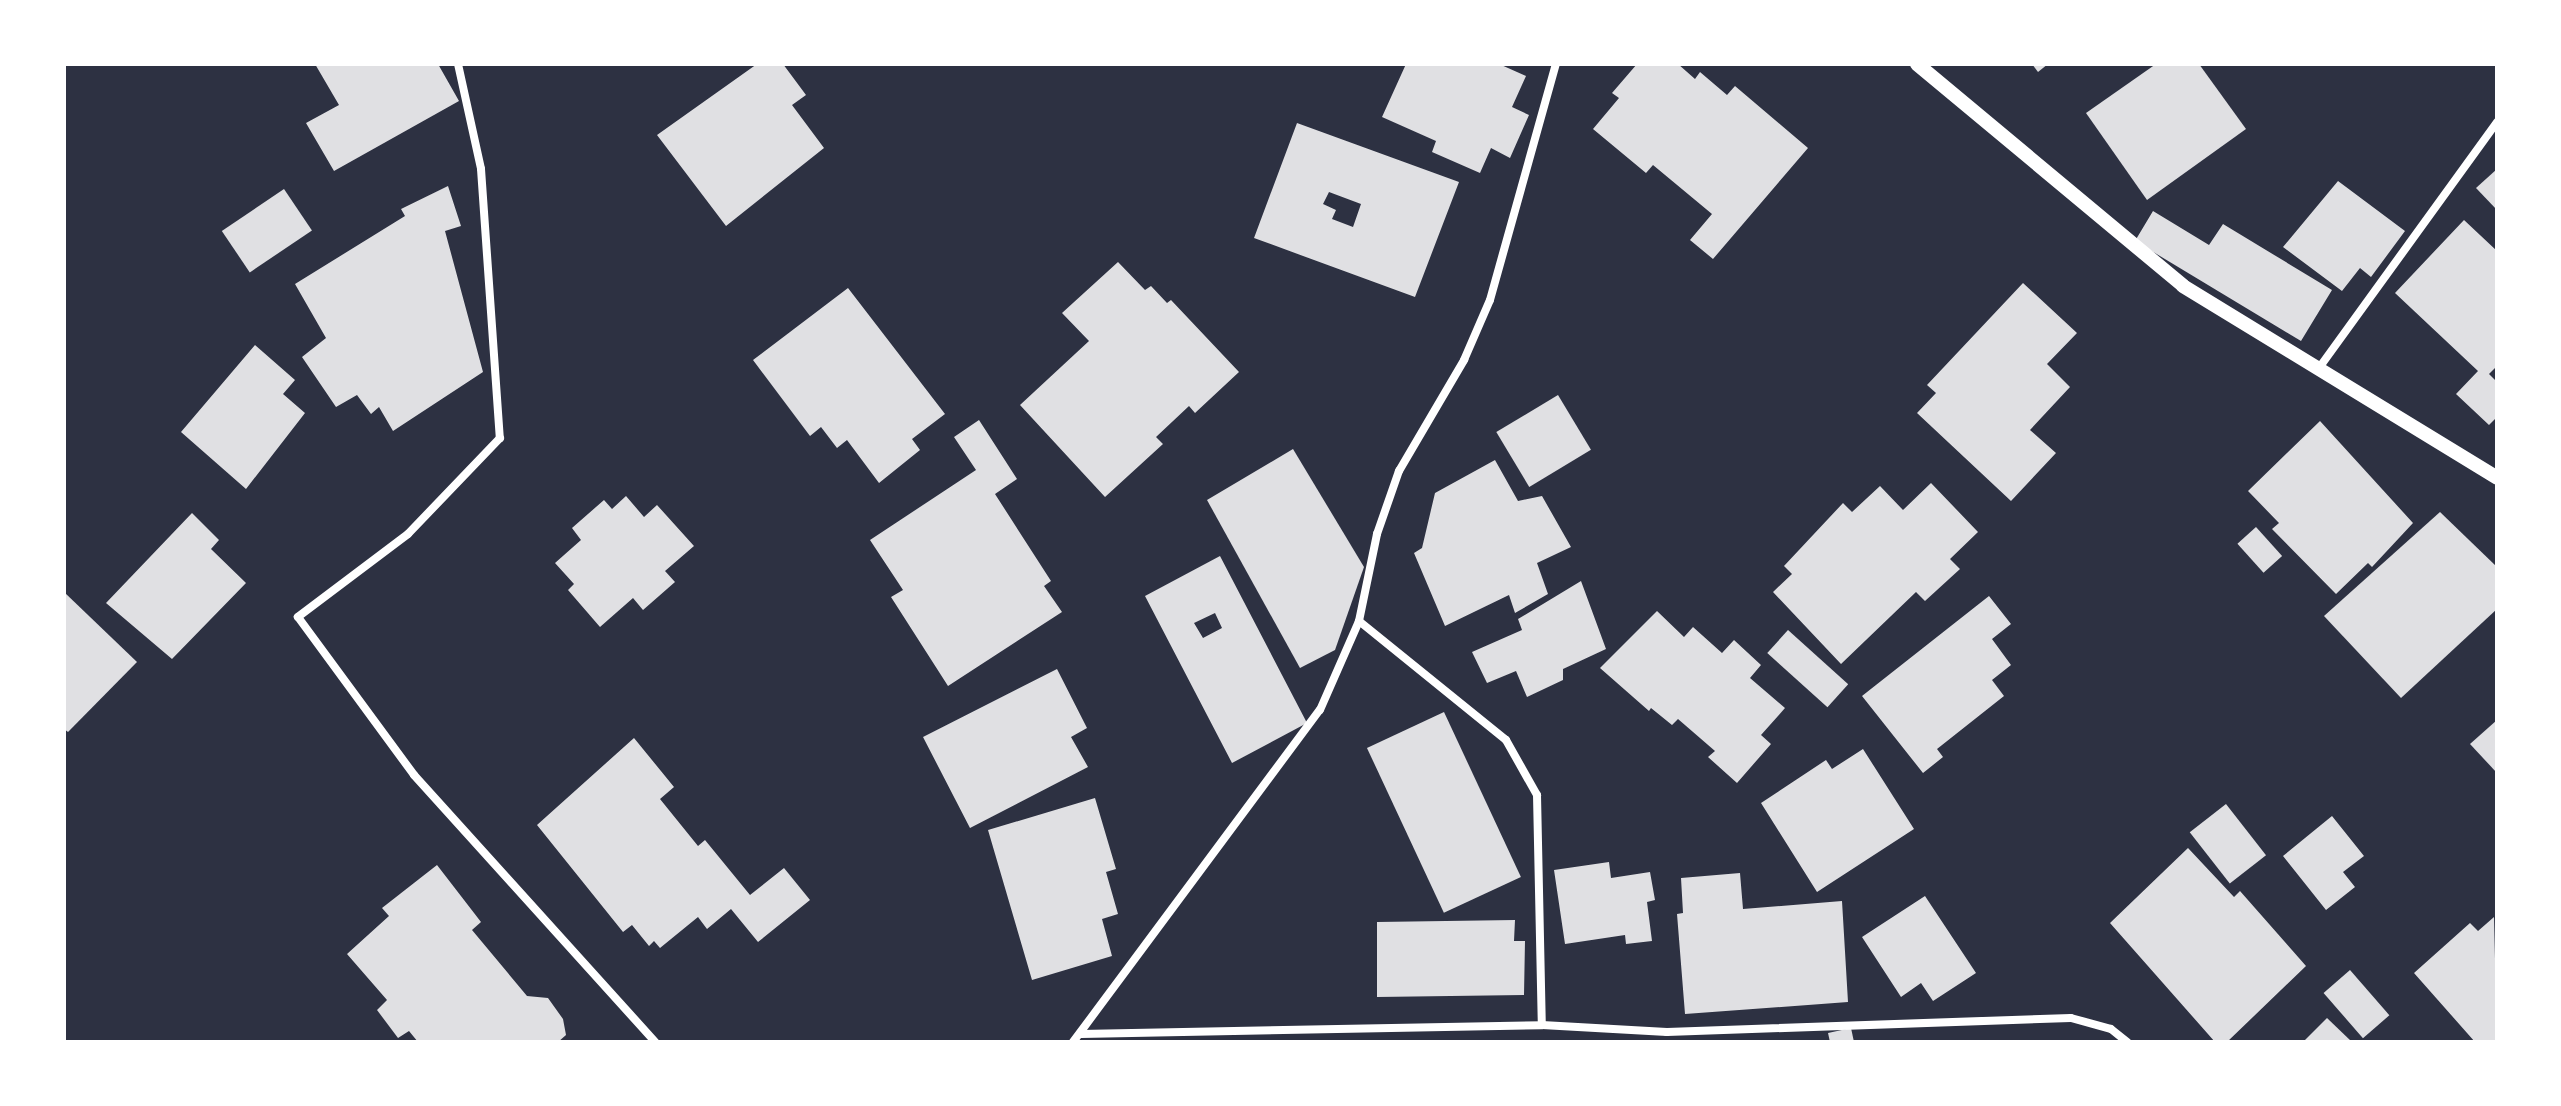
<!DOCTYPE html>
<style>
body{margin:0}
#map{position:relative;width:2561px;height:1106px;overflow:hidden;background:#2d3142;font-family:Arial,sans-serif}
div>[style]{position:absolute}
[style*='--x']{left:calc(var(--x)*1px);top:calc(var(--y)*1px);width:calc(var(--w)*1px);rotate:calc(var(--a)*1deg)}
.building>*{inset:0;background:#e0e0e3;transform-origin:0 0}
.minor>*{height:8px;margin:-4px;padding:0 4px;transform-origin:4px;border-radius:4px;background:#fff}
.tertiary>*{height:14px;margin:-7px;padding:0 7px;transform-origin:7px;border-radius:7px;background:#fff}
span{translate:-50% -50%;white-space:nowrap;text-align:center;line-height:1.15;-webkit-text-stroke:8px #fff;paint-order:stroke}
.frame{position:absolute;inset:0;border:66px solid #fff;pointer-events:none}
</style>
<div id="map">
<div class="building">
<i style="clip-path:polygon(315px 64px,438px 64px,459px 101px,334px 171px,306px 123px,339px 105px)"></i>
<i style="clip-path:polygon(757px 64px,783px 64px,806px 95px,792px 105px,824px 148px,726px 226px,657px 135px)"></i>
<i style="clip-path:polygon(1406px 64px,1499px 64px,1526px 76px,1512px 107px,1529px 115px,1510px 158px,1491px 148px,1480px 173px,1432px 152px,1436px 141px,1382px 117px)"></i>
<i style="clip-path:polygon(1637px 64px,1678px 64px,1695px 79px,1700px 72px,1727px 95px,1735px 86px,1808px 148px,1713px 259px,1690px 240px,1712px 214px,1653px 165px,1646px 173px,1593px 129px,1619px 98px,1612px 93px)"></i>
<i style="clip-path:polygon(2032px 64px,2048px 64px,2038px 72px)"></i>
<i style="clip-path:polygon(2156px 64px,2199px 64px,2246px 129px,2147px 200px,2086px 113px)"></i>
<i style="clip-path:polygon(evenodd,1297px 123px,1459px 182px,1415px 297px,1254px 238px,1297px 123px,1329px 192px,1361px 204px,1353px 227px,1332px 219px,1336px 210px,1323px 204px,1329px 192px)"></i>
<i style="clip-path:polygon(2497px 169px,2497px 210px,2476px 188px)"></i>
<i style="clip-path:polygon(2338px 181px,2405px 231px,2371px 277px,2360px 268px,2342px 291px,2283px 247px)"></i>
<i style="clip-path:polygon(448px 186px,461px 226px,445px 231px,483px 372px,393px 431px,379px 407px,371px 414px,357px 395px,336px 407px,302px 357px,326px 338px,295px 284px,405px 216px,401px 209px)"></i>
<i style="left:284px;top:189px;width:50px;height:75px;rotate:56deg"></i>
<i style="clip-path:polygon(2153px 211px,2209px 245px,2223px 224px,2332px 290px,2301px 341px,2135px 241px)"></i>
<i style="clip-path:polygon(2464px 220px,2497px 251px,2497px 366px,2489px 374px,2497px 382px,2497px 417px,2489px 425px,2456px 394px,2478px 371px,2395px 293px)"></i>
<i style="clip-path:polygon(1118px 262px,1145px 290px,1151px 286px,1167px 303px,1171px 300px,1239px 372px,1195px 413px,1189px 406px,1156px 437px,1163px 444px,1105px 497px,1020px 405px,1089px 341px,1062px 313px)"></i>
<i style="clip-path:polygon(2023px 283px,2077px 333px,2047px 364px,2070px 387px,2030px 430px,2056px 453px,2011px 501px,1917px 413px,1936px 393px,1927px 385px)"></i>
<i style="clip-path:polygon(848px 288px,945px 414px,912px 439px,920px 450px,879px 483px,847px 440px,837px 448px,821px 427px,810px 436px,753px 360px)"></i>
<i style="clip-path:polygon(255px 345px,295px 380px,283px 394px,305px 413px,246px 489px,181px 432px)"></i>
<i style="left:1558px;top:395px;width:64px;height:72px;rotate:59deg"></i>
<i style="clip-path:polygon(979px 420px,1017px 479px,995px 494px,1051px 581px,1044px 586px,1062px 612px,948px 686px,891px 597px,903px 590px,870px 540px,976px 470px,954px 437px)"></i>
<i style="clip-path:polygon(2320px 421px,2413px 523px,2372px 567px,2368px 563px,2336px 594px,2272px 529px,2279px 523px,2248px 491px)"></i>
<i style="clip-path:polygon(1293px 449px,1364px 567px,1335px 650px,1300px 668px,1207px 500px)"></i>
<i style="clip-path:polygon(1495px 460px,1518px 501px,1542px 496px,1571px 547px,1537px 563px,1548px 594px,1515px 613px,1509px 595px,1445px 626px,1414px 553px,1422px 548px,1435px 493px)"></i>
<i style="clip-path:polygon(1931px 483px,1978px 532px,1950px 559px,1960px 569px,1925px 601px,1916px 592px,1841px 664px,1773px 592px,1792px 574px,1784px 566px,1843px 503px,1852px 512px,1880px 486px,1903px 510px)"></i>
<i style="clip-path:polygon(626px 496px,644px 517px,657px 505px,694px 546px,665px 571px,675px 582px,643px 610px,633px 598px,600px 627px,568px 590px,574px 584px,555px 563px,581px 540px,572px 528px,604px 500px,612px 509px)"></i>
<i style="clip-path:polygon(2440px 512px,2497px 567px,2497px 609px,2401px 698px,2324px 616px)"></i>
<i style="clip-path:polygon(192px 513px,219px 540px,211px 549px,246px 583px,172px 659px,106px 603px)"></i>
<i style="left:2256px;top:527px;width:39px;height:25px;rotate:48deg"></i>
<i style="clip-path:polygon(evenodd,1220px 556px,1307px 723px,1232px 763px,1145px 596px,1220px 556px,1215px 613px,1222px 628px,1203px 638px,1194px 623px,1215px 613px)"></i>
<i style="clip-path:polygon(1581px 581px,1606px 649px,1563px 669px,1563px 680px,1527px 697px,1516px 671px,1487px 683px,1472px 652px,1522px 630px,1518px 619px)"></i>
<i style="clip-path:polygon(64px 592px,137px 662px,68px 732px,64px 729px)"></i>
<i style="clip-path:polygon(1989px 596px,2011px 624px,1992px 639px,2011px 665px,1992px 680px,2004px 696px,1937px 749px,1943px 757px,1923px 773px,1862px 696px)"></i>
<i style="clip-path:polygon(1657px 611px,1684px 637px,1693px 627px,1722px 653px,1734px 640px,1761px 665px,1750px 678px,1785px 708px,1761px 735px,1771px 744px,1737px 783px,1708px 757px,1715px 751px,1678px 719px,1672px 725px,1651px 708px,1649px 711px,1600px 668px)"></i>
<i style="left:1788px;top:630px;width:81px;height:31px;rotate:42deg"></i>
<i style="clip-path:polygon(1057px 669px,1087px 728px,1071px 737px,1088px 767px,970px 828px,923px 737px)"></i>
<i style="left:1444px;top:712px;width:182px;height:85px;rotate:65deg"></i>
<i style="clip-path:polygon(2497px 720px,2497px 773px,2470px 744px)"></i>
<i style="clip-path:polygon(634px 738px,674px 787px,660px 799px,698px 846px,705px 840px,750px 895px,784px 868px,810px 900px,758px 942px,731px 909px,707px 929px,698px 917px,660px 948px,654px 941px,649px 946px,632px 925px,623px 932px,537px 825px)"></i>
<i style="clip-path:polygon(1863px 749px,1914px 829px,1817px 892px,1761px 803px,1826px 760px,1832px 769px)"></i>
<i style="clip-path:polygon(1095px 798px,1116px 869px,1106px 872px,1118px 914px,1102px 919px,1112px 956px,1032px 980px,988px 830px)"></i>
<i style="left:2226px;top:804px;width:65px;height:46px;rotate:52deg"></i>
<i style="clip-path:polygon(2332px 816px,2364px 856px,2343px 872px,2355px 887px,2326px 910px,2283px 856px)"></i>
<i style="clip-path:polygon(2188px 848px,2234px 897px,2240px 891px,2306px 966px,2227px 1042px,2215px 1042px,2110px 923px)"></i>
<i style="clip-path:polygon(1609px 862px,1611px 878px,1650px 872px,1655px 900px,1647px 902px,1652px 941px,1626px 944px,1625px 935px,1565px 944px,1554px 870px)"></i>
<i style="clip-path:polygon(437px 865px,481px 922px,472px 930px,527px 996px,548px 998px,563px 1019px,566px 1035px,558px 1042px,418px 1042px,409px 1031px,398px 1038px,377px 1010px,387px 1000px,347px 954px,389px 916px,382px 908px)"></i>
<i style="clip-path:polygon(1740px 873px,1743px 909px,1842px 901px,1848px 1002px,1685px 1014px,1677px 914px,1683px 913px,1681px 878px)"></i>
<i style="clip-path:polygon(1925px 896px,1976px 973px,1933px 1001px,1921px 983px,1901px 997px,1862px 937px)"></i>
<i style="clip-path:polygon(2494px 917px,2497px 1042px,2475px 1042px,2414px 973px,2470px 923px,2478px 931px)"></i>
<i style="clip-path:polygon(1515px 920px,1514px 941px,1525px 941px,1524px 995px,1377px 997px,1377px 922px)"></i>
<i style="left:2350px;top:970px;width:60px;height:35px;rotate:49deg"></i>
<i style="clip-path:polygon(2327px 1018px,2352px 1042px,2303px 1042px)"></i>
<i style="clip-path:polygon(1851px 1028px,1854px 1042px,1830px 1042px,1828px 1033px)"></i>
</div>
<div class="minor">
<i style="--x:458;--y:64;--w:107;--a:77.6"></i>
<i style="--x:481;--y:169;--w:270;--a:86"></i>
<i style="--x:500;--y:438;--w:133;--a:133.8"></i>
<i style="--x:408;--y:534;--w:138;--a:143"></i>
<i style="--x:298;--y:617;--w:196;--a:53.7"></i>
<i style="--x:414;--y:775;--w:360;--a:47.9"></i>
<i style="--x:2319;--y:368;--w:304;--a:-54.1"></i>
<i style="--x:1359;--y:621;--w:189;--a:39"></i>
<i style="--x:1506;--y:740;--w:63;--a:60.6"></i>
<i style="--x:1537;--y:795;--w:230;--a:88.8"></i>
<i style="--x:1081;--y:1034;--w:461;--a:-1.1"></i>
<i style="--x:1542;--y:1025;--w:125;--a:3.2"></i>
<i style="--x:1667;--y:1032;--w:404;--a:-2"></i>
<i style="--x:2071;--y:1018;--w:41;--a:15.4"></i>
<i style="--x:2111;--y:1029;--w:21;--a:39"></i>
<i style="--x:1073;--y:1042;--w:414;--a:-53.4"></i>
<i style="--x:1320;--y:710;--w:97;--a:-66.3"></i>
<i style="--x:1359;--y:621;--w:89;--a:-78.3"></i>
<i style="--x:1377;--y:534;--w:67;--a:-70.8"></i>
<i style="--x:1399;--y:471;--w:129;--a:-59.6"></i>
<i style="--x:1464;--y:360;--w:65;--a:-66.6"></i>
<i style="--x:1490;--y:300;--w:245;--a:-74.4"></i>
</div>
<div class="tertiary">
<i style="--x:1917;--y:64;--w:346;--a:39.8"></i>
<i style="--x:2183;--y:286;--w:368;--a:31.4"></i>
</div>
<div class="frame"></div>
</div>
